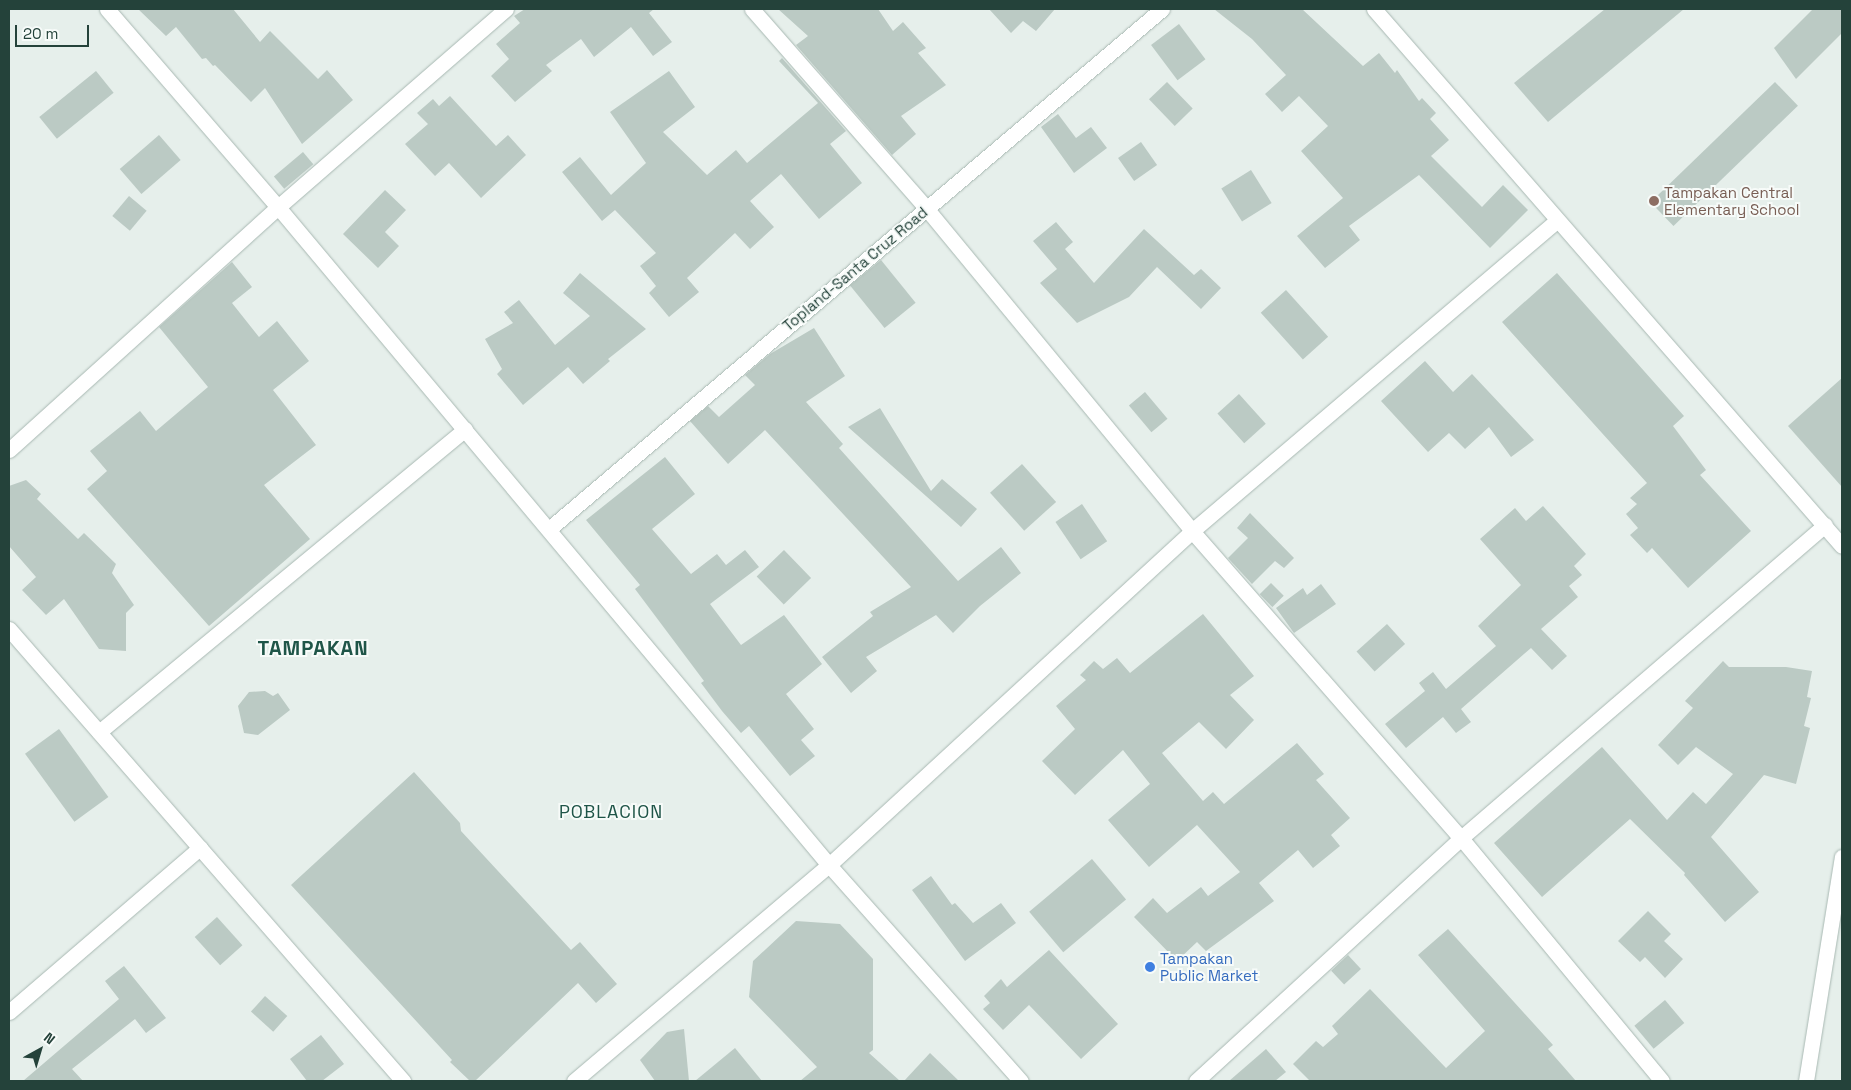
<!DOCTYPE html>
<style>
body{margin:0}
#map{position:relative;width:1851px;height:1090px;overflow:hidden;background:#e6efeb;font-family:"Space Grotesk",sans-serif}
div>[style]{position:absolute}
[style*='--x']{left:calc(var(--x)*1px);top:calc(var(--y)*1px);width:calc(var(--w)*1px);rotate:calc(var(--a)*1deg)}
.building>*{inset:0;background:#bbcac4;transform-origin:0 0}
.roads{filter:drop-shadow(0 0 1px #a8b8b2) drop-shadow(0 0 1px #a8b8b2)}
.street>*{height:15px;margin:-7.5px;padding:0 7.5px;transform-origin:7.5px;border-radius:7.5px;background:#fff}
.secondary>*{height:15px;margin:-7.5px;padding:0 7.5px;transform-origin:7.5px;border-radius:7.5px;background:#fff}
.dots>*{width:14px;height:14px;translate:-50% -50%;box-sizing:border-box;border:2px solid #f7fbf9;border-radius:50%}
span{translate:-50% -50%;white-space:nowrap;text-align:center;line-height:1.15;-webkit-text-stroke:4px #f7fbf9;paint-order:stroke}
.education-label{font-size:15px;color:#785e54}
.left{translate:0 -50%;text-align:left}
.street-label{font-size:15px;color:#24423a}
.shop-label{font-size:15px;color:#366cbe}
.quarter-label{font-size:18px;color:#1f5548;letter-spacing:1px}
.district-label{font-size:20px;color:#1f5548;font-weight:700;letter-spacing:1px}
.frame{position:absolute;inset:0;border:10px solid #24423a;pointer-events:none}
.north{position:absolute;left:15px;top:1025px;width:50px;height:50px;-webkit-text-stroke:4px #f7fbf9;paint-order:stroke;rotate:39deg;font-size:14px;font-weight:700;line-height:20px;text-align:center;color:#24423a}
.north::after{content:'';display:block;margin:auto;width:18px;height:22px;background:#24423a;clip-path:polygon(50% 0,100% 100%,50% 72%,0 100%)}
.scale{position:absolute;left:15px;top:25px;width:74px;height:22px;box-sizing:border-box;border:2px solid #24423a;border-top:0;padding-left:6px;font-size:15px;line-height:18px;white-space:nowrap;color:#24423a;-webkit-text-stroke:4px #f7fbf9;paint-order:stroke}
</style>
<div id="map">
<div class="building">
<i style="clip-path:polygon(138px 9px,233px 9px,260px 42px,270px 31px,318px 79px,327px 70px,353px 100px,302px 144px,265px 88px,251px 102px,215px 65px,213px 66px,206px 58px,202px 59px,176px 27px,166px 36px)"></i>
<i style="clip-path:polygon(525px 9px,654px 9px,649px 13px,672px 42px,653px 56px,631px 27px,594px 57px,581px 39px,546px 65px,552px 71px,515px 102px,491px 76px,509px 59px,496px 44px,520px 23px,514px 16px)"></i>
<i style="clip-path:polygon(778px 9px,878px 9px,893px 31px,903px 22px,926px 48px,918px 53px,946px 85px,901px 116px,916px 134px,892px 155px,796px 45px,808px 36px)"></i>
<i style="clip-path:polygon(989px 9px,1055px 9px,1036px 31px,1023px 21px,1011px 33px)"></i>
<i style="clip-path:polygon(1214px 9px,1302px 9px,1363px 66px,1379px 53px,1395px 73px,1397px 70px,1419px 101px,1422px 98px,1436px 113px,1430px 119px,1449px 140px,1431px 156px,1482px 207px,1503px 185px,1528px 210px,1490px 248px,1419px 175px,1349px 226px,1360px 240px,1325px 268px,1297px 236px,1343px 198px,1301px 151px,1328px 126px,1299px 96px,1282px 112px,1265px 94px,1286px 75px,1252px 39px)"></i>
<i style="clip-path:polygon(1605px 9px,1684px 9px,1548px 122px,1514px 83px)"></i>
<i style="clip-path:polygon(1813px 9px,1842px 9px,1842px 33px,1796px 79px,1774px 48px)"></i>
<i style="left:1179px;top:24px;width:44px;height:35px;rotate:53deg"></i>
<i style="clip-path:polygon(782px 58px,846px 131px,830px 144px,862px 183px,819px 219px,781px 174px,750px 201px,774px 227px,750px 249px,735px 233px,687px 278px,699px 292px,669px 317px,649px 293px,656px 286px,640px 266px,656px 253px,615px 210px,602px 221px,562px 172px,580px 157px,611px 195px,646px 163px,610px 112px,669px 71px,695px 107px,663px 132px,707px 175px,736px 150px,747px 163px,818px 103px,779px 61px)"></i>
<i style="left:96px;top:71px;width:28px;height:73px;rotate:51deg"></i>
<i style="left:1167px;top:82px;width:37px;height:25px;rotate:46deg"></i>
<i style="left:1775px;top:82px;width:33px;height:173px;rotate:46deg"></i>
<i style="clip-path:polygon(450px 96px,496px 146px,508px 135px,526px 155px,481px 198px,449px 163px,435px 176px,405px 144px,428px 124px,417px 113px,433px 99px,439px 106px)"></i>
<i style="clip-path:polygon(1058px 114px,1076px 138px,1091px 127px,1107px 148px,1074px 173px,1041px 127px)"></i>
<i style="left:159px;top:135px;width:33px;height:52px;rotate:49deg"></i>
<i style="left:1141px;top:142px;width:28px;height:28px;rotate:55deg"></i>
<i style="left:303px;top:152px;width:16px;height:38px;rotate:50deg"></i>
<i style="left:1251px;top:170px;width:39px;height:35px;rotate:58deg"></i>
<i style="clip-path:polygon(385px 190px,406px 210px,385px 232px,399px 246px,378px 268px,343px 234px)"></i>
<i style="left:129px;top:196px;width:23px;height:26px;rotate:40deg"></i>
<i style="clip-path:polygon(1056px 222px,1073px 242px,1065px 249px,1094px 283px,1144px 229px,1194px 275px,1201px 269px,1221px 288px,1201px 309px,1157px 267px,1129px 297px,1077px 323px,1040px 283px,1057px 269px,1033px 241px)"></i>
<i style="left:881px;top:260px;width:55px;height:40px;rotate:51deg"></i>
<i style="clip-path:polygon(232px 262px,252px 287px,232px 303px,259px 337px,277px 321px,309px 361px,273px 390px,316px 445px,264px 485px,310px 539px,209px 626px,87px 489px,107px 471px,90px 451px,140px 411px,156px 431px,208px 387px,159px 327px)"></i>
<i style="clip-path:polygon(580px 273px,646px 329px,608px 359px,610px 361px,583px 384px,568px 367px,523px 405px,497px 374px,502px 369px,485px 339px,513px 323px,504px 312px,519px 300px,555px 345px,590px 316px,563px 293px)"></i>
<i style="clip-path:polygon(1557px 273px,1684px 416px,1673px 426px,1706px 470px,1700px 475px,1751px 531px,1688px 588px,1652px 548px,1647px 553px,1630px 535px,1638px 528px,1626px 514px,1637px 504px,1630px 498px,1647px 483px,1502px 322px)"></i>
<i style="left:1286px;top:290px;width:63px;height:34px;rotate:48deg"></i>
<i style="clip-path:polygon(814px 328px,845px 376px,806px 402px,843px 444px,839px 448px,958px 581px,1001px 547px,1021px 573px,980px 606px,953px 633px,936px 615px,866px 657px,877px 671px,851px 693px,822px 657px,873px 616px,870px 612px,911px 587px,765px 430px,728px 464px,690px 421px,708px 406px,719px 417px,755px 385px,745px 375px,770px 354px)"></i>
<i style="clip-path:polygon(1425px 361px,1453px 392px,1472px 374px,1534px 440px,1511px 457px,1489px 427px,1465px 449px,1449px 433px,1428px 452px,1381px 401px)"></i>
<i style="clip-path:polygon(1842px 378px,1842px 487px,1788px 426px)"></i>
<i style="left:1145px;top:392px;width:35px;height:21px;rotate:50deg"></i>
<i style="left:1239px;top:394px;width:40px;height:29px;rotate:48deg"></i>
<i style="clip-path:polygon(880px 408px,931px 491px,942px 479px,977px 509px,961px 527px,848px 427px)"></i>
<i style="clip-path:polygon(665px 457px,695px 494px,652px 529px,691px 574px,717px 554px,726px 565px,745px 550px,759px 567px,710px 604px,741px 645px,784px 615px,822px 664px,786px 694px,814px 729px,801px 740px,815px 756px,790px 776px,749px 726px,741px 733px,722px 711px,701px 683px,704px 681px,635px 589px,640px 585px,586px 520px)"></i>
<i style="left:1022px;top:464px;width:51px;height:43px;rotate:48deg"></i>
<i style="clip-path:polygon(26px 480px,41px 494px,37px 499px,78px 539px,84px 533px,116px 564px,112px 573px,134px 605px,126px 613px,126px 651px,99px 649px,64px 599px,46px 615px,22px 590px,36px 577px,9px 546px,9px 486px)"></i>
<i style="left:1082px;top:504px;width:45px;height:32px;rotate:56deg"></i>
<i style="clip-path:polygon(1543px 506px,1586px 554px,1574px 566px,1582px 575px,1569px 586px,1578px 597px,1541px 629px,1567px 656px,1552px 670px,1531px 648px,1461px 709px,1471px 722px,1456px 733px,1443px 717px,1406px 748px,1385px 724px,1425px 691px,1419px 683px,1433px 672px,1446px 689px,1496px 646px,1478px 626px,1521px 585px,1480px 539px,1515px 508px,1526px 521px)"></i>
<i style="clip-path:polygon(1250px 513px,1294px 558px,1284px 568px,1275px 561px,1252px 584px,1228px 558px,1248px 538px,1237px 528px)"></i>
<i style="left:784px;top:550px;width:39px;height:38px;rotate:46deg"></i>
<i style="left:1271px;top:583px;width:18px;height:16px;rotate:45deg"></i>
<i style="clip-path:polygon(1321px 584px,1336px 604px,1294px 633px,1276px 608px,1303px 588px,1307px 595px)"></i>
<i style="clip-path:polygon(1203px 614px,1254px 676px,1230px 695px,1254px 720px,1226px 749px,1199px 722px,1162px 753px,1203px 801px,1213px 792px,1224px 804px,1297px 743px,1324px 774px,1316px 780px,1350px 818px,1331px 835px,1340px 846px,1313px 868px,1298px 850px,1259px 883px,1274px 901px,1206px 951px,1197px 942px,1177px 961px,1134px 917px,1153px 898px,1167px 913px,1201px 887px,1208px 896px,1240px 872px,1197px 825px,1149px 867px,1108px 820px,1150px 784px,1123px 750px,1075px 795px,1042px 761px,1075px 729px,1056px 706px,1086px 680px,1080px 675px,1094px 661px,1103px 669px,1117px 658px,1130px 673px)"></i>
<i style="left:1387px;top:624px;width:27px;height:41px;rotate:48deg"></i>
<i style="clip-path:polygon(1723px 661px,1729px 667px,1786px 667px,1812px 671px,1807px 697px,1811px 698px,1804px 726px,1810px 728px,1796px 784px,1764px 775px,1711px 837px,1759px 892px,1725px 922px,1684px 875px,1685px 873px,1630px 819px,1542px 897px,1494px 843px,1602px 747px,1667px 820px,1693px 792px,1706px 804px,1733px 774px,1696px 747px,1678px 765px,1658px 745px,1693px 708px,1685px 701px)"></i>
<i style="clip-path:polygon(265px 691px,273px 696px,278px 693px,290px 710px,258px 735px,244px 733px,238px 706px,249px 692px)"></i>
<i style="left:59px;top:729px;width:84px;height:42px;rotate:54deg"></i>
<i style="clip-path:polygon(414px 772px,460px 823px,461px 831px,571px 950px,580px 942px,617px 984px,596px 1003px,578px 983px,475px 1081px,470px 1081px,450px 1062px,452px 1060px,291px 885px)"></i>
<i style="left:1092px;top:859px;width:53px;height:82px;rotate:50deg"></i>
<i style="clip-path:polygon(931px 876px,952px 905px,955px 903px,973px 923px,1001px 903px,1016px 923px,965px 961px,912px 890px)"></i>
<i style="clip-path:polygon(1648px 911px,1671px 934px,1664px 941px,1683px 959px,1665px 978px,1645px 957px,1640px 962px,1618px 941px)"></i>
<i style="left:217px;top:917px;width:38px;height:30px;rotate:48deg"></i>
<i style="clip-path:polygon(796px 921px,840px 924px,873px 959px,873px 1050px,869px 1053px,900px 1081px,800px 1081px,817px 1067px,749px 997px,753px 961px)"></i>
<i style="clip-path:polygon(1448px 929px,1553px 1045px,1548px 1049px,1576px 1081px,1310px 1081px,1293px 1064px,1316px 1041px,1323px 1047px,1338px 1034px,1332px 1026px,1370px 989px,1446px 1068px,1485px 1031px,1418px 955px)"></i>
<i style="clip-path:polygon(1049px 950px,1118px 1024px,1081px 1059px,1029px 1005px,1003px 1030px,983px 1009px,990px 1003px,984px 996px,1001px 979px,1007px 987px)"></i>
<i style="left:1348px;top:955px;width:19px;height:23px;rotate:47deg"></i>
<i style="clip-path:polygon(124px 966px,166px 1018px,146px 1033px,135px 1019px,72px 1069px,83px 1081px,23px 1081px,119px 999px,105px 981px)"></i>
<i style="left:265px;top:996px;width:30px;height:21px;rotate:42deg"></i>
<i style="left:1665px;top:1000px;width:30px;height:40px;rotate:50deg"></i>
<i style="clip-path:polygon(684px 1029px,689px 1081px,655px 1081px,640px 1060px,667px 1032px)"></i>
<i style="clip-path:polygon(321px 1035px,344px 1064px,322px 1081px,307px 1081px,290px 1059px)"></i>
<i style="clip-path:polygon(735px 1048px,762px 1081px,695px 1081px)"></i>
<i style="clip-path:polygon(1266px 1049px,1286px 1072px,1275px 1081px,1229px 1081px)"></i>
<i style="clip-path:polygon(930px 1053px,959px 1081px,904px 1081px)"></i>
</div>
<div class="roads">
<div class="street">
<i style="--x:752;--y:9;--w:264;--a:48.8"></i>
<i style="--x:926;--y:208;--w:418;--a:50.5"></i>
<i style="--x:1192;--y:531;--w:408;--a:48.8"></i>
<i style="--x:1461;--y:838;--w:315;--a:50.4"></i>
<i style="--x:1374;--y:9;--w:712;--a:48.93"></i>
<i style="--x:278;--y:207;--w:302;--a:-41"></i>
<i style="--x:99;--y:732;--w:475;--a:-39.6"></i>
<i style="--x:829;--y:865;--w:493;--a:-42.6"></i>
<i style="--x:1192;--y:531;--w:478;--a:-40.4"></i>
<i style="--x:1196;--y:1081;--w:360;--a:-42.5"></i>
<i style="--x:1461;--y:838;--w:480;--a:-40.7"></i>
<i style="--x:1806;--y:1081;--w:227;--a:-80.9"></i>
</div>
<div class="secondary">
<i style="--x:107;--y:9;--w:262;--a:49.2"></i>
<i style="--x:278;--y:207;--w:858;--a:50.06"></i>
<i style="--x:829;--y:865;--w:289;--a:48.4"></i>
<i style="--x:9;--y:450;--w:363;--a:-42.1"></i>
<i style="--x:549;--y:529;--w:804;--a:-40.31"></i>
<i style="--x:9;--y:629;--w:600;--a:48.92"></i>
<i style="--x:9;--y:1012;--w:252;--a:-40.7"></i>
<i style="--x:574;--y:1081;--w:334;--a:-40.3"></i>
</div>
</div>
<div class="dots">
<i style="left:1654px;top:201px;background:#8d6e63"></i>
<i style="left:1150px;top:967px;background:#3f7fe0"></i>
</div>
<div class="education-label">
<span class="left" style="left:1664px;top:201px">Tampakan Central<br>Elementary School</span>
</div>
<div class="street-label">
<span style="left:855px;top:269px;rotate:-40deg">Topland-Santa Cruz Road</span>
</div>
<div class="shop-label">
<span class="left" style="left:1160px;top:967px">Tampakan<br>Public Market</span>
</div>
<div class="quarter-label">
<span style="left:611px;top:812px">POBLACION</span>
</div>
<div class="district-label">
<span style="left:313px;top:648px">TAMPAKAN</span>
</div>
<div class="frame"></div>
<div class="north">N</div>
<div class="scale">20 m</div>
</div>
